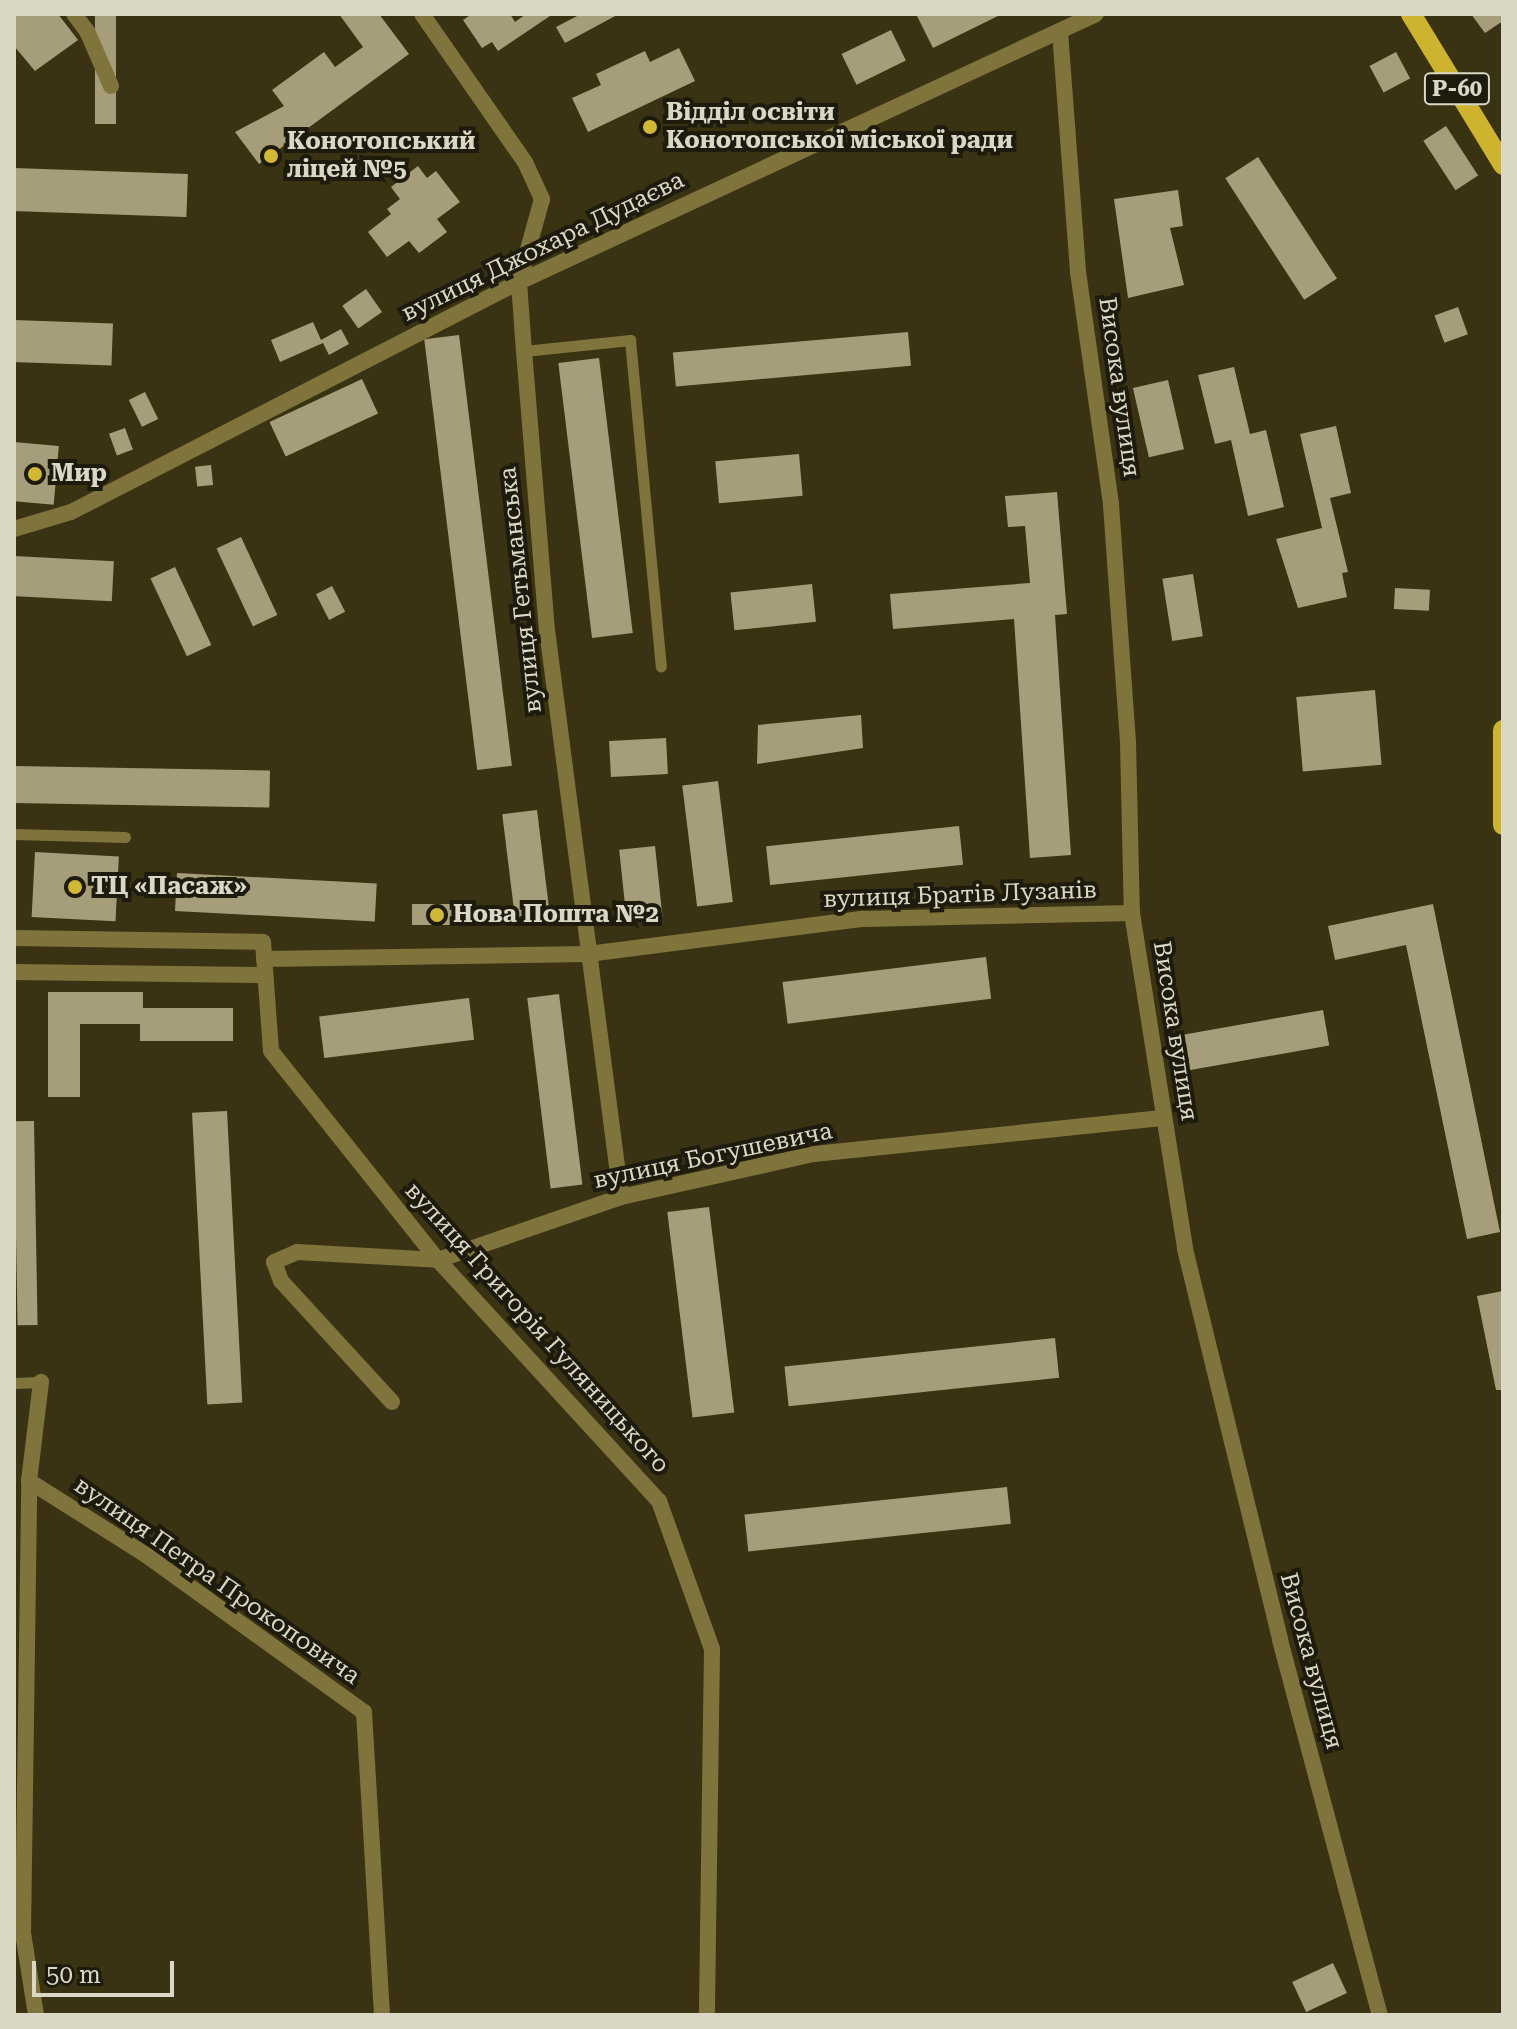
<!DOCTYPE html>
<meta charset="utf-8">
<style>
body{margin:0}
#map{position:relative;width:1517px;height:2029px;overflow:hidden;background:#3a3313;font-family:"Roboto Serif",serif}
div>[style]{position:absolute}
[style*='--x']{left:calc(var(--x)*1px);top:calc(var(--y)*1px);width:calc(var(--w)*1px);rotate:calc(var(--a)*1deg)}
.building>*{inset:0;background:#a69e7b;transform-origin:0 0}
.service>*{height:11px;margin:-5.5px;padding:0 5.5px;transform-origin:5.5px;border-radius:5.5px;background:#80743d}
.pedestrian>*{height:16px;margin:-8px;padding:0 8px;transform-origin:8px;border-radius:8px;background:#80743d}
.minor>*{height:16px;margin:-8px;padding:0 8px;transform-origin:8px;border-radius:8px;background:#80743d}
.primary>*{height:20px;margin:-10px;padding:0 10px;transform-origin:10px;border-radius:10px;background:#cdb32e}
.dots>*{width:22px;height:22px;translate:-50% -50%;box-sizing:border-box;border:4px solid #1e1b0d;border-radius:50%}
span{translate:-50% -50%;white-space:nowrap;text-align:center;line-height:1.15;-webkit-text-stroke:8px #1e1b0d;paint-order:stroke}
.shield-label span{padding:2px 6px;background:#1e1b0d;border:2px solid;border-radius:6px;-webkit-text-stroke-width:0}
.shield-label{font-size:22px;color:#dbd7c5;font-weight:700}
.poi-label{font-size:24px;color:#dbd7c5;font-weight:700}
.left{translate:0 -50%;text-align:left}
.street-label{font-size:24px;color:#dbd7c5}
.frame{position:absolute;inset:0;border:16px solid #dbd7c5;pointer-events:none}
.scale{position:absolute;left:32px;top:1961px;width:142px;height:36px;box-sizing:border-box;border:4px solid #dbd7c5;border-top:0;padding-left:10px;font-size:24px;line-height:28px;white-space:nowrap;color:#dbd7c5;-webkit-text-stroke:6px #1e1b0d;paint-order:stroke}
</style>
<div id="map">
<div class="building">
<i style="clip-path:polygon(14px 14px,58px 14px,78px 40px,35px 71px,14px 46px)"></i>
<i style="left:95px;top:14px;width:21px;height:110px"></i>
<i style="clip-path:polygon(339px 14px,379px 14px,409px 54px,259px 164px,235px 132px,284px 106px,272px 90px,324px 52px,335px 67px,363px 47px)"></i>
<i style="clip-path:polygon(472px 14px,510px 14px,515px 22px,526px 14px,553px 14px,498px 51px,492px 42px,482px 48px,463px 20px)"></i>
<i style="clip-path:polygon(581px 14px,619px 14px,565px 43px,556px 27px)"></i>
<i style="clip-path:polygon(916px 14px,1002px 14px,933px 48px)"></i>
<i style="clip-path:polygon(1471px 14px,1503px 14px,1503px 21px,1485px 33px)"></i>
<i style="left:891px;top:30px;width:34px;height:55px;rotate:64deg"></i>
<i style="clip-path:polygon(679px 48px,695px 81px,588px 132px,572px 98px,601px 85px,596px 74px,645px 51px,650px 62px)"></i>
<i style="left:1396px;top:52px;width:30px;height:30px;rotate:62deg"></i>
<i style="left:1446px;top:126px;width:59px;height:27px;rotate:57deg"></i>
<i style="left:1258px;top:157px;width:145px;height:39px;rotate:57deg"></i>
<i style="clip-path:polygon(418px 166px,427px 178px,436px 171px,460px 202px,437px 219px,447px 232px,419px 253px,409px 241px,387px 257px,368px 232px,391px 214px,387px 209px,400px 199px,391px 187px)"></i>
<i style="left:14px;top:168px;width:174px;height:43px;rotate:2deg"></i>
<i style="clip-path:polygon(1178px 190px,1183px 226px,1170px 228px,1184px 285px,1128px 298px,1114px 199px)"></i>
<i style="left:366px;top:289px;width:28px;height:29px;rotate:55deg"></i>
<i style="left:1458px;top:307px;width:29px;height:25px;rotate:70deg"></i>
<i style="left:14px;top:320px;width:99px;height:42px;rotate:2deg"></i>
<i style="clip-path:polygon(313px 322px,321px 340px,341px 329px,349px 344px,329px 355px,323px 343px,280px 362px,271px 340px)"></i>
<i style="left:908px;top:332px;width:34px;height:236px;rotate:85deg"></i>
<i style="left:459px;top:335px;width:434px;height:35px;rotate:83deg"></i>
<i style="left:599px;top:358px;width:277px;height:41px;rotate:83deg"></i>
<i style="clip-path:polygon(1234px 367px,1250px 434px,1266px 430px,1284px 507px,1248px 516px,1231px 440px,1215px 444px,1198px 375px)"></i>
<i style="left:362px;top:379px;width:38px;height:102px;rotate:65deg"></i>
<i style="left:1168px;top:380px;width:71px;height:36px;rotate:77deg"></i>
<i style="left:145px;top:392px;width:30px;height:18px;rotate:64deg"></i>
<i style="clip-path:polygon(1336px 426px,1351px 493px,1330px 498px,1348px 572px,1342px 573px,1347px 597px,1298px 608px,1276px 539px,1322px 528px,1300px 434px)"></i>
<i style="left:125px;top:428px;width:23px;height:17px;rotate:70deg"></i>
<i style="left:14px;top:442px;width:45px;height:59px;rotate:5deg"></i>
<i style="left:799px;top:454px;width:42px;height:84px;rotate:85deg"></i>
<i style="left:211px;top:465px;width:20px;height:16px;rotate:84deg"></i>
<i style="clip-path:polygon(1057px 492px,1067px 614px,1055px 615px,1071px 855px,1030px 858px,1014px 619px,893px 629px,890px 594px,1030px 583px,1025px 526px,1008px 527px,1005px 496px)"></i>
<i style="left:241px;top:537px;width:86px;height:27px;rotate:65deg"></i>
<i style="left:14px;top:556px;width:100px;height:40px;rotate:3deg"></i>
<i style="left:175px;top:567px;width:86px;height:27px;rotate:65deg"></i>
<i style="left:1193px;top:574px;width:63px;height:31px;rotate:81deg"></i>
<i style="left:812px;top:584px;width:38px;height:82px;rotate:84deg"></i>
<i style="left:332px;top:586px;width:29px;height:18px;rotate:63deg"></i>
<i style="left:1395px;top:588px;width:35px;height:21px;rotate:3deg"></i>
<i style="left:1375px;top:690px;width:75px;height:79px;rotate:85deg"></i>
<i style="clip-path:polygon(861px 715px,863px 748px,757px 764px,758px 725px)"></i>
<i style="left:666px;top:738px;width:36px;height:57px;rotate:87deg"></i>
<i style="left:14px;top:766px;width:256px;height:37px;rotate:1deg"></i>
<i style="left:718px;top:781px;width:122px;height:36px;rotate:83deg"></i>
<i style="left:537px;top:810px;width:106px;height:35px;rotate:83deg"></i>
<i style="left:959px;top:826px;width:39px;height:194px;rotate:84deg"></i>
<i style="left:655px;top:846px;width:71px;height:36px;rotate:84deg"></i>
<i style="left:35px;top:852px;width:84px;height:65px;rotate:3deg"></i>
<i style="left:177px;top:873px;width:200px;height:38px;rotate:3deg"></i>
<i style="left:412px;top:904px;width:49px;height:21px"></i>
<i style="clip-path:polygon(1433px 904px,1500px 1232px,1467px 1239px,1406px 945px,1335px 960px,1328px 926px)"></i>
<i style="left:986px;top:957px;width:42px;height:205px;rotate:83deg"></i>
<i style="clip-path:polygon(48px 992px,143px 992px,143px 1008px,233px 1008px,233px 1041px,140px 1041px,140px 1024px,80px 1024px,80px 1097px,48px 1097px)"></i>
<i style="left:559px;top:994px;width:192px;height:32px;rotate:83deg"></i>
<i style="left:469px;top:998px;width:42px;height:151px;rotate:83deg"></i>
<i style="left:1323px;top:1010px;width:36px;height:148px;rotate:80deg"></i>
<i style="left:227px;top:1111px;width:292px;height:35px;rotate:87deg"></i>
<i style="left:34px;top:1121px;width:204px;height:20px;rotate:89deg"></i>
<i style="left:709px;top:1207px;width:207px;height:42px;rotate:83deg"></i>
<i style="clip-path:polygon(1503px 1291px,1503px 1390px,1496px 1390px,1477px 1296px)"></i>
<i style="left:1055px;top:1338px;width:40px;height:272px;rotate:84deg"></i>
<i style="left:1007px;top:1487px;width:37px;height:264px;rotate:84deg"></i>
<i style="left:1333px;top:1963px;width:33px;height:45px;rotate:65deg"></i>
</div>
<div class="service">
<i style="--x:524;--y:351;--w:107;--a:-5.9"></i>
<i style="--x:630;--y:340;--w:328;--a:84.6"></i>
<i style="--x:14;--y:834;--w:111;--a:1.5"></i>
<i style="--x:14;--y:1383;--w:27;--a:-2"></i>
</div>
<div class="pedestrian">
<i style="--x:14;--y:938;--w:249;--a:0.9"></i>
<i style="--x:14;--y:972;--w:250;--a:0.7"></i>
</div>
<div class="minor">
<i style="--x:74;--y:14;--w:21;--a:53"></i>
<i style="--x:87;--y:31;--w:60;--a:66.4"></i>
<i style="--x:422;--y:14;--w:180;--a:55.2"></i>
<i style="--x:525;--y:162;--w:41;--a:65.3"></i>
<i style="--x:542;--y:199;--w:86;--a:105.5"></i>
<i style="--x:519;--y:282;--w:69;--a:85.9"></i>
<i style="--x:524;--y:351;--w:280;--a:85.3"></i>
<i style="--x:547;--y:630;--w:572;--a:82.56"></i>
<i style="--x:1060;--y:32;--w:241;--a:85.7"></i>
<i style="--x:1078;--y:272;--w:235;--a:81.9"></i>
<i style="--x:1111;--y:505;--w:238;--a:85.9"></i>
<i style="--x:1128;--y:742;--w:171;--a:88.7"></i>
<i style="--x:1132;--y:913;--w:340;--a:81"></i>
<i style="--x:1185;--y:1249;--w:402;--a:76.3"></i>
<i style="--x:1280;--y:1640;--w:388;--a:75.1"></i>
<i style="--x:14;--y:529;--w:59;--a:-16.6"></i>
<i style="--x:71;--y:512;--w:504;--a:-27.18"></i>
<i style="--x:519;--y:282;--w:636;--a:-24.91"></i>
<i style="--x:263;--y:942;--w:109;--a:85.8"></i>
<i style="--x:271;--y:1051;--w:268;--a:51.4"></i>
<i style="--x:438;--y:1260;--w:327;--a:47.5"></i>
<i style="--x:659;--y:1501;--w:157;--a:70.3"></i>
<i style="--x:712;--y:1649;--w:366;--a:90.8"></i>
<i style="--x:264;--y:959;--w:324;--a:-0.9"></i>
<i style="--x:588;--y:954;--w:277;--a:-7.3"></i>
<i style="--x:863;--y:919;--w:269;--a:-1.3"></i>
<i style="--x:392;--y:1402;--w:164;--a:-132.5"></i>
<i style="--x:281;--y:1281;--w:20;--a:-110"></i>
<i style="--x:274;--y:1262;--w:25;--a:-23"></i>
<i style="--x:297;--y:1252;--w:141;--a:3.2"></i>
<i style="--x:438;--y:1260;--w:194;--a:-19"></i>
<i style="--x:621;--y:1197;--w:198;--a:-12.6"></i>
<i style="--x:814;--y:1154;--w:352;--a:-5.9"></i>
<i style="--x:29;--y:1481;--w:138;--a:32.3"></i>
<i style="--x:146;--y:1555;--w:269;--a:35.8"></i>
<i style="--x:364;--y:1712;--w:304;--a:86.6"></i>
<i style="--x:36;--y:2015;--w:83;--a:-99"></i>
<i style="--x:23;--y:1933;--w:452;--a:-89.2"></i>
<i style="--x:29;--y:1481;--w:100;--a:-83.1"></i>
</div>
<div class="primary">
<i style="--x:1411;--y:14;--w:177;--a:58.6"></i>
<i style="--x:1503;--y:730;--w:95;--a:90"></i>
</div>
<div class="dots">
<i style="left:650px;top:127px;background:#d0b736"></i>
<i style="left:271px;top:156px;background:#d0b736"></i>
<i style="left:35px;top:474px;background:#d0b736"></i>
<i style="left:75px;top:887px;background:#d0b736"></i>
<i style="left:437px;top:915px;background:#d0b736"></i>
</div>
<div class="shield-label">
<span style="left:1457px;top:89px">Р-60</span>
</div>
<div class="poi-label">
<span class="left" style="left:666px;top:127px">Відділ освіти<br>Конотопської міської ради</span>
<span class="left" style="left:287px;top:156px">Конотопський<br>ліцей №5</span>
<span class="left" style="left:51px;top:474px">Мир</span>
<span class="left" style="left:91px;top:887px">ТЦ «Пасаж»</span>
<span class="left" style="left:453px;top:915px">Нова Пошта №2</span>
</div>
<div class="street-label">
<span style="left:543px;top:247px;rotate:-26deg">вулиця Джохара Дудаєва</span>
<span style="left:1119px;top:387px;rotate:82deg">Висока вулиця</span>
<span style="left:521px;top:590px;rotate:-96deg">вулиця Гетьманська</span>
<span style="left:960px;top:895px;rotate:-2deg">вулиця Братів Лузанів</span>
<span style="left:1175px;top:1031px;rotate:81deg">Висока вулиця</span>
<span style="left:713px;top:1156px;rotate:-12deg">вулиця Богушевича</span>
<span style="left:537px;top:1328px;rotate:48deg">вулиця Григорія Гуляницького</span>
<span style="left:217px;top:1581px;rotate:35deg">вулиця Петра Прокоповича</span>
<span style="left:1311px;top:1661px;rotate:75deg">Висока вулиця</span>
</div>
<div class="frame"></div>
<div class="scale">50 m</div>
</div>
